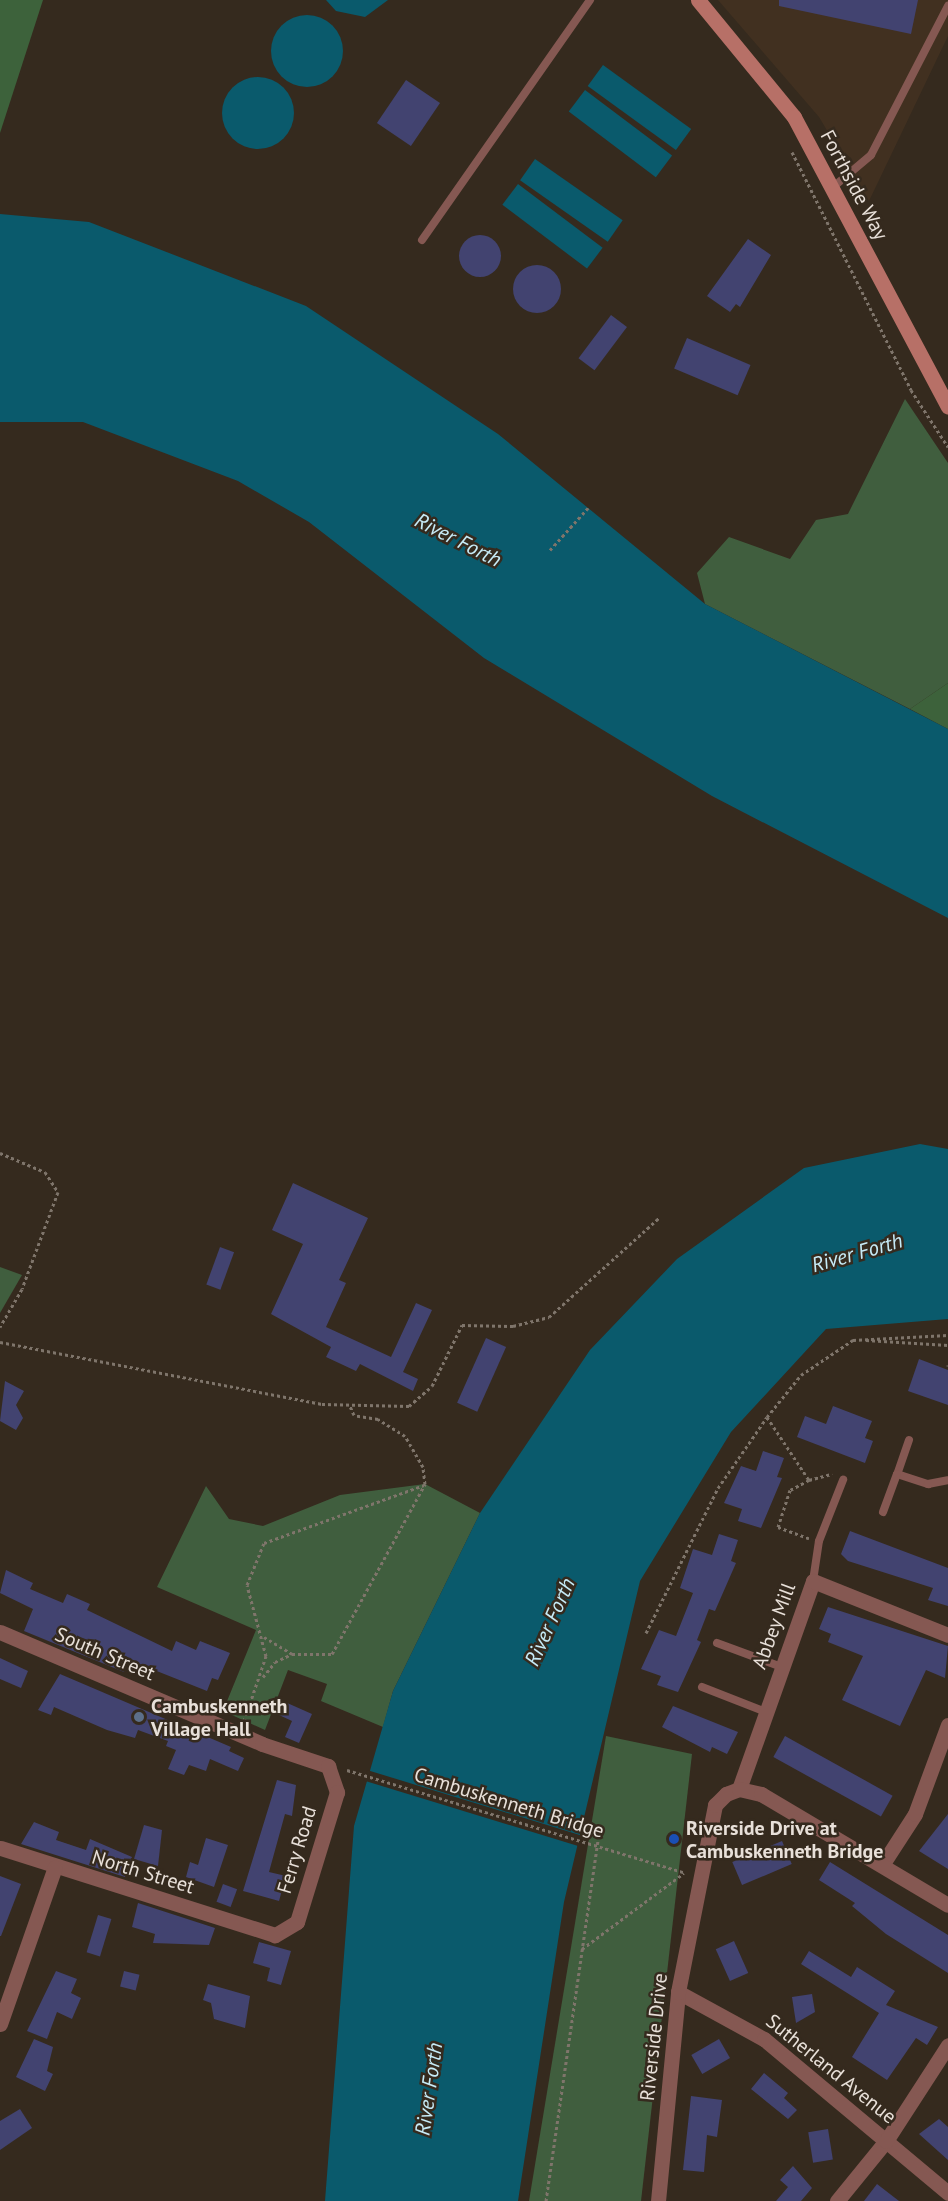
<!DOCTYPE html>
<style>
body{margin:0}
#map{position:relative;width:948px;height:2201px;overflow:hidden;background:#352a1e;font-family:"PT Sans",sans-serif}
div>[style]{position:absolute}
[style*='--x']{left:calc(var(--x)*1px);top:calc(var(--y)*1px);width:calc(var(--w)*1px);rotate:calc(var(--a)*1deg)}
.built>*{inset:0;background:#413020}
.green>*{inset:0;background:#405e3e}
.forest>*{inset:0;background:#3d623b}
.water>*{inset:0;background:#0a5a6c;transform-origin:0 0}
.round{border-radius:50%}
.pier>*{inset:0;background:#352a1e;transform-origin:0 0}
.building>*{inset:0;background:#424370;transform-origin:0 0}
.path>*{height:3px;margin-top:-1.5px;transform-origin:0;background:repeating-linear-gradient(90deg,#7f756b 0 3px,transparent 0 6px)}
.lane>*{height:8px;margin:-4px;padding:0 4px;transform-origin:4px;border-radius:4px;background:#855852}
.street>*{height:15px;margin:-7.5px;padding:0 7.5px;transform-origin:7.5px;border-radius:7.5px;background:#855852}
.secondary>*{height:15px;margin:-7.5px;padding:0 7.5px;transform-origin:7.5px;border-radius:7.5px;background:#b77067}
.dots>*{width:16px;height:16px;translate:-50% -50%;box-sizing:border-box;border:3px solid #352a1e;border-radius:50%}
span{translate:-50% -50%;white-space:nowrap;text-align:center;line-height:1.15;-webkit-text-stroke:5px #352a1e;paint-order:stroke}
.street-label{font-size:20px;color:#e8e0d9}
.poi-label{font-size:20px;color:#e8e0d9;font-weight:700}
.left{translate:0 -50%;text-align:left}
.water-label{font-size:21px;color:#c6ebf7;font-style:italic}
</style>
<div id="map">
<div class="built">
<i style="clip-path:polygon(718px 0,948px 0,948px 36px,869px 201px,819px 117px)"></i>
</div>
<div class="green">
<i style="clip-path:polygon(905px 399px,948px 463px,948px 683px,910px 709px,705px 604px,697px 573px,729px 537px,790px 559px,816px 520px,848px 514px)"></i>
<i style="clip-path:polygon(0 1267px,22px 1275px,0 1313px)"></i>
<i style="clip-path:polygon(425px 1484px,480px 1513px,393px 1691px,383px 1727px,321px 1701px,327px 1684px,288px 1670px,265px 1730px,223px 1711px,256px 1630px,157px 1587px,206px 1486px,229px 1519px,263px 1526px,340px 1495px)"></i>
<i style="clip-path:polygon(606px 1736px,692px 1754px,641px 2201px,529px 2201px)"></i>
</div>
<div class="forest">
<i style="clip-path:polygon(0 0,43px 0,0 133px)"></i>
<i style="clip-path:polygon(948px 683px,948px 729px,910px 709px)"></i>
</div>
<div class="water">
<i style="clip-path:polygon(326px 0,388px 0,365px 17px,336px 11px)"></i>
<i class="round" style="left:271px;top:15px;width:72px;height:72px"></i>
<i style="left:603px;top:65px;width:109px;height:26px;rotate:36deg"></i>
<i class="round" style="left:222px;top:77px;width:72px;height:72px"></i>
<i style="left:585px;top:90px;width:109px;height:27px;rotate:37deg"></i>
<i style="left:535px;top:159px;width:107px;height:26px;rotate:35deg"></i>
<i style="left:518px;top:184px;width:106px;height:26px;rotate:37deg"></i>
<i style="clip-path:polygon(0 214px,89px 222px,306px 306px,498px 434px,705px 604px,948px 729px,948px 918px,712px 796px,484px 658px,309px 522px,238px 481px,83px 422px,0 422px)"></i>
<i style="clip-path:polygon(920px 1144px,948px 1149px,948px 1319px,826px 1329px,731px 1432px,640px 1581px,564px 1902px,518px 2201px,325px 2201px,354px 1826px,393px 1691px,480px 1513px,590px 1350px,677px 1259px,804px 1168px)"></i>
</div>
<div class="pier">
<i style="left:367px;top:1770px;width:225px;height:11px;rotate:17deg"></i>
</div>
<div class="building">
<i style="clip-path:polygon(779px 0,918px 0,911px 34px,779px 6px)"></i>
<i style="left:406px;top:80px;width:41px;height:52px;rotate:34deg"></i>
<i class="round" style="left:459px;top:235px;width:42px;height:42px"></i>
<i style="clip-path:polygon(748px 239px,771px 255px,740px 307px,736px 304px,730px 312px,707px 296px)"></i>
<i class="round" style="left:513px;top:265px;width:48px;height:48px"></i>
<i style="left:611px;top:315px;width:20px;height:54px;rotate:37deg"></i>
<i style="left:687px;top:338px;width:69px;height:33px;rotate:23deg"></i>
<i style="clip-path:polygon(293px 1183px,368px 1218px,339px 1280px,346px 1283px,326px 1327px,391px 1357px,416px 1303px,432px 1310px,403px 1372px,418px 1379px,413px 1391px,360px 1364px,356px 1371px,326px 1357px,331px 1347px,271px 1314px,303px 1244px,272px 1230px)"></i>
<i style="left:220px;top:1247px;width:15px;height:40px;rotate:20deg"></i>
<i style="left:486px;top:1338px;width:22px;height:71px;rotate:24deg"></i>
<i style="clip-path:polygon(919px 1359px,948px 1370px,948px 1405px,908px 1391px)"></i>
<i style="clip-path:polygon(5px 1381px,24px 1391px,16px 1405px,23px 1418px,16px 1430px,0 1421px)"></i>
<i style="clip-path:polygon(833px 1406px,872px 1421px,865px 1438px,873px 1441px,865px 1463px,797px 1437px,805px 1416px,826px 1424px)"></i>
<i style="clip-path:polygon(763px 1451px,784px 1458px,777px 1477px,782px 1478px,761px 1528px,738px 1521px,742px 1509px,724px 1503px,741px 1466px,756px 1471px)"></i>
<i style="clip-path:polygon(850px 1531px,948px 1568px,948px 1606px,928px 1600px,933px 1588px,848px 1561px,841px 1554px)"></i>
<i style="clip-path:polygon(719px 1534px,738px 1540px,731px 1561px,736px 1563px,715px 1611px,709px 1609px,697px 1640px,701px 1642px,678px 1692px,657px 1685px,661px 1676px,641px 1669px,659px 1630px,676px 1636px,693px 1593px,680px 1588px,693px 1549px,712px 1555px)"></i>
<i style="clip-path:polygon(6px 1570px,33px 1583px,30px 1589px,63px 1603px,67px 1594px,90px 1604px,87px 1610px,172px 1651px,176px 1641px,196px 1650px,200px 1641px,230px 1653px,218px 1680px,212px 1678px,207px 1691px,129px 1660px,124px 1672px,24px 1631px,33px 1609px,0 1593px)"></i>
<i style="clip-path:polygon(828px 1607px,948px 1646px,945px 1678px,926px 1670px,900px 1726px,842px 1700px,863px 1656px,828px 1642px,831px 1634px,819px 1629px)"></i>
<i style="clip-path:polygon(0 1658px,28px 1671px,21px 1688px,0 1679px)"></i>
<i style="clip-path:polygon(60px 1674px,231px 1747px,229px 1751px,244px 1758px,238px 1771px,210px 1759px,206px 1771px,189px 1765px,184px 1775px,168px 1769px,176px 1750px,166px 1746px,168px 1741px,138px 1730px,135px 1738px,107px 1730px,54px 1707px,51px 1715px,38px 1710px)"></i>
<i style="clip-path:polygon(285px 1702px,312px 1714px,299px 1743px,285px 1737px,292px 1721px,279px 1715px)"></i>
<i style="clip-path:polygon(673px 1706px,738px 1732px,727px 1754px,712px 1747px,710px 1752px,662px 1727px)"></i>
<i style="left:785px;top:1736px;width:123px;height:24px;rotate:29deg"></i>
<i style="clip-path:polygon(277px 1780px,296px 1785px,292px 1816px,285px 1814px,269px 1872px,286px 1876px,279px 1901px,243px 1891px)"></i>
<i style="clip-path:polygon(948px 1814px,948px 1869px,919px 1851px)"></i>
<i style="clip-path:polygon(34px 1822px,59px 1832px,56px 1840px,86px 1850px,90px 1839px,132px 1857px,125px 1877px,21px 1844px)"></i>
<i style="clip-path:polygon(144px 1825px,162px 1830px,158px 1866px,134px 1859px)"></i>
<i style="clip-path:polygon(206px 1838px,228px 1845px,214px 1887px,186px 1877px,190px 1862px,198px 1865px)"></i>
<i style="left:782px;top:1841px;width:25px;height:54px;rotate:67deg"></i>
<i style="clip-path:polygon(830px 1862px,948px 1935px,948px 1973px,886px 1934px,852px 1906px,855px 1903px,819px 1880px)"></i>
<i style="clip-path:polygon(0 1876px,21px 1884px,1px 1936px,0 1936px)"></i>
<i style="left:223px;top:1884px;width:15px;height:19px;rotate:20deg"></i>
<i style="clip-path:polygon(138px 1903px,215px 1928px,209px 1945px,153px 1943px,155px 1934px,132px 1927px)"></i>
<i style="left:98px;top:1915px;width:14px;height:39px;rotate:17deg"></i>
<i style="left:734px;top:1941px;width:35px;height:20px;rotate:66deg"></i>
<i style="clip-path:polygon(259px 1942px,291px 1951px,281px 1985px,267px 1981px,270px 1968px,253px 1963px)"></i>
<i style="clip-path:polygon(809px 1951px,851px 1977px,857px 1967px,895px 1991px,886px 2005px,938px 2027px,927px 2045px,916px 2038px,887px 2080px,852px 2057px,879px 2013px,801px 1964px)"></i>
<i style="clip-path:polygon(56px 1971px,77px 1979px,71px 1993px,81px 1998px,72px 2019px,57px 2012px,47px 2039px,27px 2031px)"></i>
<i style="left:124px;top:1971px;width:16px;height:16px;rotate:14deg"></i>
<i style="clip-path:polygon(208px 1984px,250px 1996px,245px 2028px,214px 2019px,211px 2003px,203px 2000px)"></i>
<i style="clip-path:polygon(812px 1994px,815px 2012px,796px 2023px,792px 1997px)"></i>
<i style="clip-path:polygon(34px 2039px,53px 2047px,47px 2071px,53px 2074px,45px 2091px,16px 2077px)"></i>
<i style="left:719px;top:2039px;width:22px;height:32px;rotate:60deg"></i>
<i style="clip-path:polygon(764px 2073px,788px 2093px,784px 2098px,797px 2110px,788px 2119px,751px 2089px)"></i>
<i style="clip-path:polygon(691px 2096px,722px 2100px,717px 2137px,707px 2135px,704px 2172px,683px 2170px)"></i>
<i style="clip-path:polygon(20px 2109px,32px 2128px,0 2150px,0 2121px)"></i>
<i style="clip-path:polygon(939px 2119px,948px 2127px,948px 2160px,919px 2134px)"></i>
<i style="left:828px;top:2129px;width:31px;height:20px;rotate:81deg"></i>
<i style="clip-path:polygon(793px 2166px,812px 2188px,801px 2201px,776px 2201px,788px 2187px,780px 2180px)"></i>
<i style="clip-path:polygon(877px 2184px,899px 2201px,864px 2201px)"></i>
</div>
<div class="path">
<i style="--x:792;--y:152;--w:266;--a:63.4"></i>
<i style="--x:911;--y:390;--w:68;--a:57"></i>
<i style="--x:550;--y:550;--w:57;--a:-47.9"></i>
<i style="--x:0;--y:1153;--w:49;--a:22.9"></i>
<i style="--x:45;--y:1172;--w:24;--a:57"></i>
<i style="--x:58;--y:1192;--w:103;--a:110.4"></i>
<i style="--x:22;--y:1289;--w:44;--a:120.1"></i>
<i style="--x:866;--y:1340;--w:82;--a:3.5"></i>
<i style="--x:0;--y:1342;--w:328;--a:10.9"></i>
<i style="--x:322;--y:1404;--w:87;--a:1.3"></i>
<i style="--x:409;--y:1406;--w:30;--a:-41"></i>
<i style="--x:432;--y:1386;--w:68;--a:-63.8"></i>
<i style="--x:462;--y:1325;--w:51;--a:1.1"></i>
<i style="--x:513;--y:1326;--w:37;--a:-14"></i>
<i style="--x:549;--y:1317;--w:148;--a:-42"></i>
<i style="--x:948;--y:1366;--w:1;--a:-90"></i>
<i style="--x:767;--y:1417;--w:54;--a:-51"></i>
<i style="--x:801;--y:1375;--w:63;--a:-33.9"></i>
<i style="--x:853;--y:1340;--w:95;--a:-3"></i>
<i style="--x:809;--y:1480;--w:21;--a:152"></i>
<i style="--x:790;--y:1490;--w:39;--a:108"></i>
<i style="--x:778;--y:1527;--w:33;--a:20"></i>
<i style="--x:646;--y:1633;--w:162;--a:-63.6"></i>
<i style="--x:718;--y:1488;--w:86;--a:-55.4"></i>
<i style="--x:767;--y:1417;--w:76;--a:56.3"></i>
<i style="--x:809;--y:1480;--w:24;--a:-15"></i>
<i style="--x:264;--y:1637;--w:33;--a:31"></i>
<i style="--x:263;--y:1677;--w:19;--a:-51"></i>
<i style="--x:275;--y:1662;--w:19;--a:-25"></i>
<i style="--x:292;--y:1654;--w:40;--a:0"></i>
<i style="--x:332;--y:1654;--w:194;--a:-61.3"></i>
<i style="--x:425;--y:1484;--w:17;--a:-97"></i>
<i style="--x:423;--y:1467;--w:36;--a:-120"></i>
<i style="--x:405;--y:1436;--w:32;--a:-148"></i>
<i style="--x:378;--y:1419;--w:24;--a:-171"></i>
<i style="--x:354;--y:1415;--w:10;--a:-114"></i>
<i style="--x:244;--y:1721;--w:69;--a:-71.3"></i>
<i style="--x:266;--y:1656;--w:73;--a:-105"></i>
<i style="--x:247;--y:1585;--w:45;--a:-68"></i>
<i style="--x:264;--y:1543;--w:170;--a:-19.9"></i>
<i style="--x:347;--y:1770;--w:353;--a:16.9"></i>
<i style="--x:582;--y:1949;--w:127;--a:-36.7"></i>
<i style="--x:546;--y:2201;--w:380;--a:-81.8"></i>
</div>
<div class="lane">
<i style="--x:832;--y:188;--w:51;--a:-40.2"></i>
<i style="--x:871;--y:155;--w:168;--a:-62.7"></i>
<i style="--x:422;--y:240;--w:293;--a:-55"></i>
<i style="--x:909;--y:1440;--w:36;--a:109"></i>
<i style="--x:897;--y:1474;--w:33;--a:18"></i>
<i style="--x:928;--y:1484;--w:20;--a:-11"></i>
<i style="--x:883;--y:1512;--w:40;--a:-69.8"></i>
<i style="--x:813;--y:1581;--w:40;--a:-81.5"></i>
<i style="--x:819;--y:1541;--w:66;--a:-68.5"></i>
<i style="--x:717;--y:1643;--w:69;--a:20.3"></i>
<i style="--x:702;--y:1687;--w:69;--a:21.3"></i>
</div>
<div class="street">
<i style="--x:0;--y:1632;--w:285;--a:23.1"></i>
<i style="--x:262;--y:1744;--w:70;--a:18.4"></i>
<i style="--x:328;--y:1766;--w:28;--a:71"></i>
<i style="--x:337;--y:1792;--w:136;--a:107.1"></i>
<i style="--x:297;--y:1922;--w:26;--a:149"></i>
<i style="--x:275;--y:1935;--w:288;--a:-162.4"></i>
<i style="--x:739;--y:1789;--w:221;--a:-70.4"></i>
<i style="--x:813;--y:1581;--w:145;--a:21.8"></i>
<i style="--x:884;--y:1862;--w:57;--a:-57.1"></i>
<i style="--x:915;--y:1814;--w:95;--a:-69.7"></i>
<i style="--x:678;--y:1992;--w:98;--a:28.7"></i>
<i style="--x:764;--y:2039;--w:240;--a:39.9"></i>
<i style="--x:0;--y:2024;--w:166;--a:-70.7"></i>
<i style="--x:658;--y:2201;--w:210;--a:-84.5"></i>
<i style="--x:678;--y:1992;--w:191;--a:-78.8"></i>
<i style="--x:715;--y:1805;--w:16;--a:-45"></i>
<i style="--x:726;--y:1794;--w:14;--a:-21"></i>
<i style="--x:739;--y:1789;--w:23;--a:13"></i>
<i style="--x:761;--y:1794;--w:217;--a:30.7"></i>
<i style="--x:837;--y:2201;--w:77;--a:-50.8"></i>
<i style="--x:886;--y:2141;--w:114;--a:-57.1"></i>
</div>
<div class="secondary">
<i style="--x:698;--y:0;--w:151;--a:50.6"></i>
<i style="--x:794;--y:117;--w:328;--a:62"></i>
</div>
<div class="dots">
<i style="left:139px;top:1717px;background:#5c6f8a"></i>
<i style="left:674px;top:1839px;background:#1a4fb4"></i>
</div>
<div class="street-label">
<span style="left:854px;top:185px;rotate:62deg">Forthside Way</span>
<span style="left:774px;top:1626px;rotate:-70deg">Abbey Mill</span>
<span style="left:105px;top:1654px;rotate:23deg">South Street</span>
<span style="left:509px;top:1803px;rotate:17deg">Cambuskenneth Bridge</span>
<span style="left:297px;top:1850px;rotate:-73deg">Ferry Road</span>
<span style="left:143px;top:1872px;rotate:17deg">North Street</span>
<span style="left:654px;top:2037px;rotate:-84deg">Riverside Drive</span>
<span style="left:831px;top:2069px;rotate:39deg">Sutherland Avenue</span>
</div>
<div class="poi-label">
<span class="left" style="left:151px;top:1718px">Cambuskenneth<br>Village Hall</span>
<span class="left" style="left:686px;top:1840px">Riverside Drive at<br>Cambuskenneth Bridge</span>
</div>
<div class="water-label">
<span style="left:458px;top:540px;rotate:27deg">River Forth</span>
<span style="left:857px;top:1253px;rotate:-16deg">River Forth</span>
<span style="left:550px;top:1622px;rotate:-66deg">River Forth</span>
<span style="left:429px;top:2089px;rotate:-82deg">River Forth</span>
</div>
</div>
